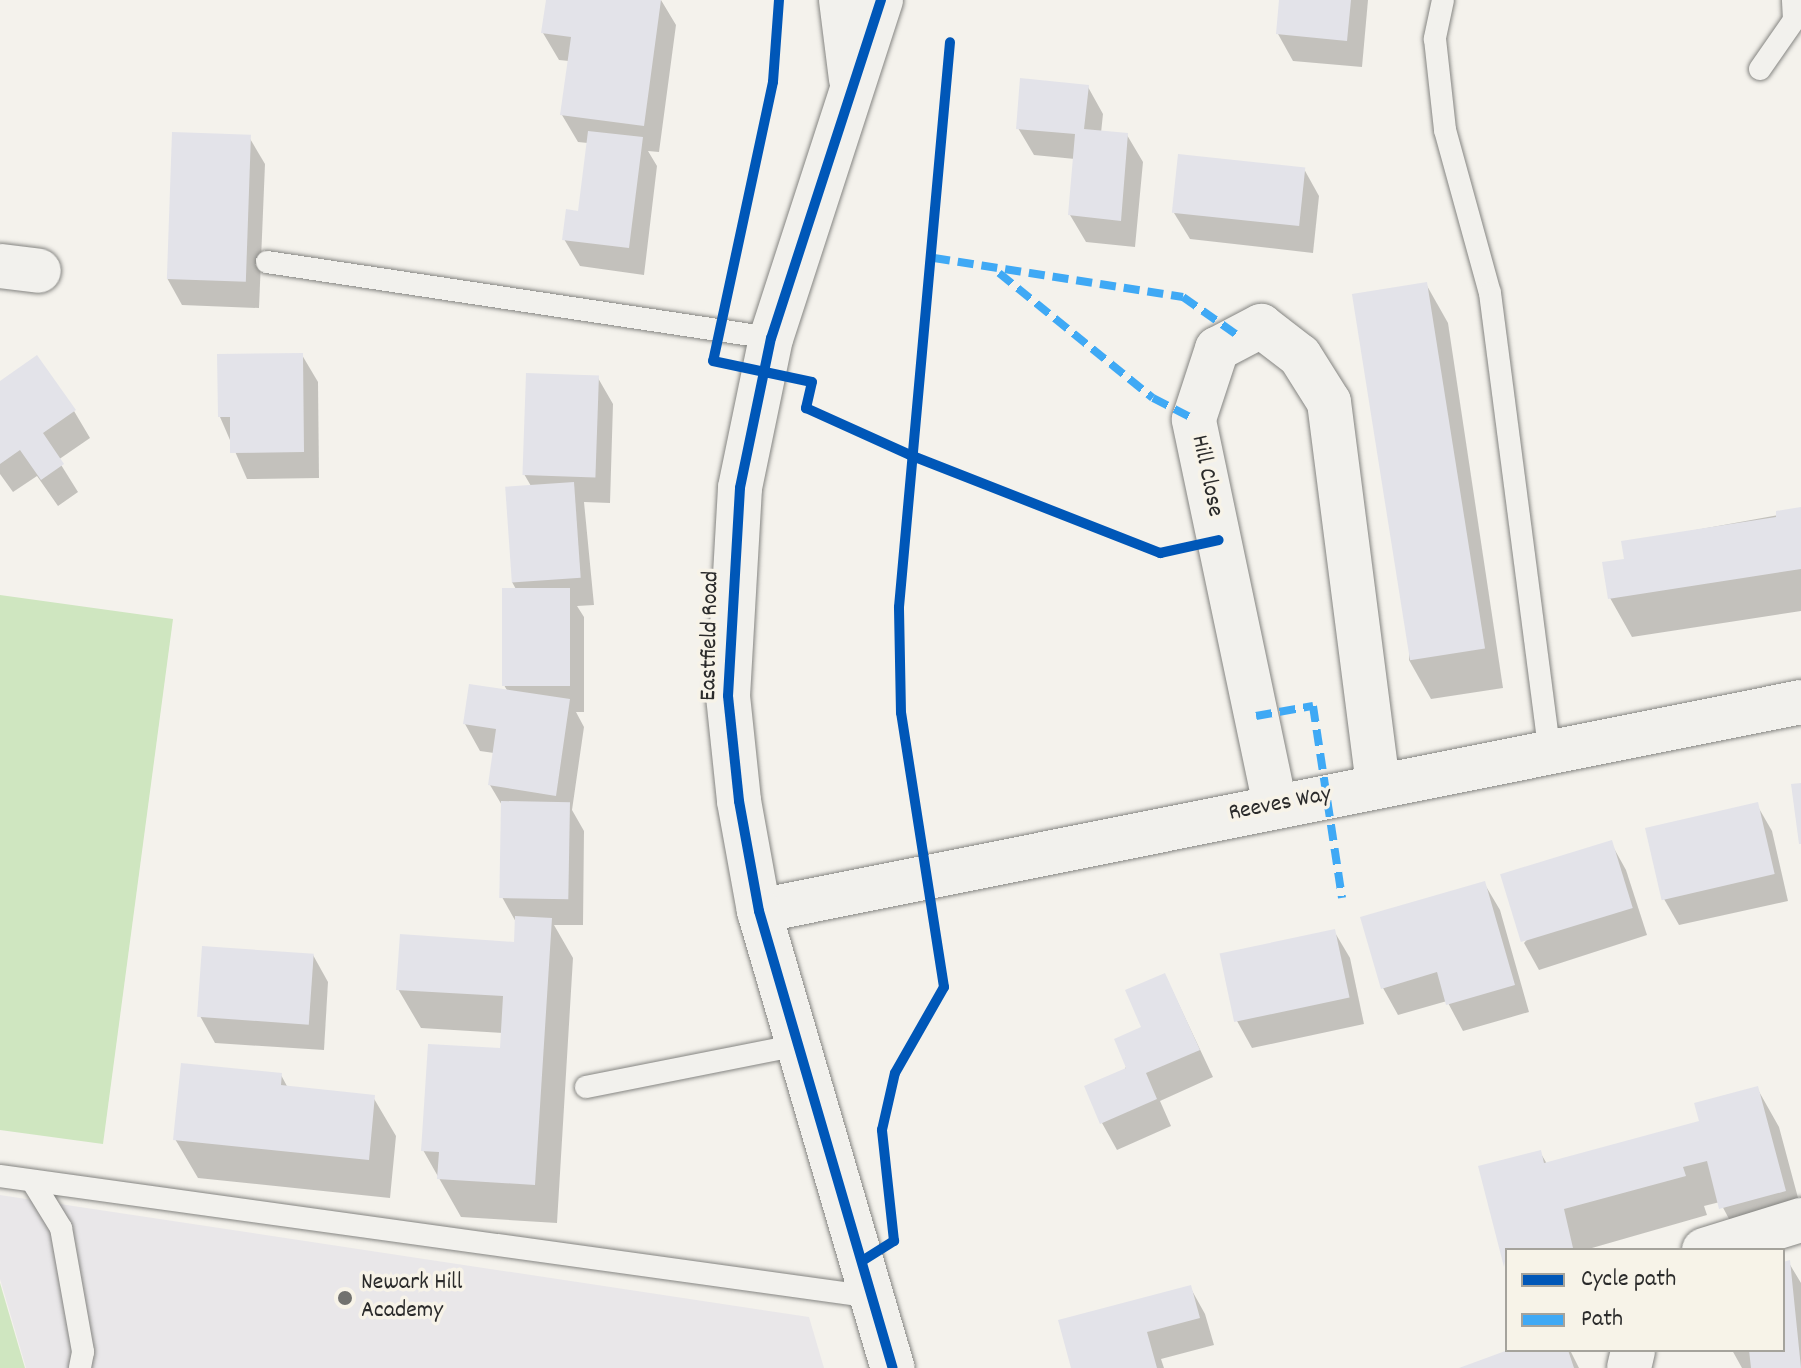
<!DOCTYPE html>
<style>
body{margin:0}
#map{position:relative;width:1801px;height:1368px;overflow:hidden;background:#f4f2ec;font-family:Dekko,sans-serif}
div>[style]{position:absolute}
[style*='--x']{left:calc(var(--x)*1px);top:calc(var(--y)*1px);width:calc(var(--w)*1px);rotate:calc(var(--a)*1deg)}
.built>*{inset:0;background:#e9e7e9}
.green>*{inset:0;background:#cfe6c0}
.shadow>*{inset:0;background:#0003}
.building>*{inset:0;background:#e3e3e9;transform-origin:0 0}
.roads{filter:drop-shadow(0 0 2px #858582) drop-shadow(0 0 2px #858582)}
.lane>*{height:22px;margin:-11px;padding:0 11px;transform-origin:11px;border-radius:11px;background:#f2f1ed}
.street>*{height:44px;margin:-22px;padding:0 22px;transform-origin:22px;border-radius:22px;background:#f2f1ed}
.secondary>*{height:44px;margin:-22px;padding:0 22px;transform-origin:22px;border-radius:22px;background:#f2f1ed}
.quiet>*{height:8px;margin-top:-4px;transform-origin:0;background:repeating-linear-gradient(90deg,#3fa9f5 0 16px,transparent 0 24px)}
.cycleway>*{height:10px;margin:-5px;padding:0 5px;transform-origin:5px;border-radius:5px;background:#0057b8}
.dots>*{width:22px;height:22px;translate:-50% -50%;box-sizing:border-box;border:4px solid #f7f3e8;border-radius:50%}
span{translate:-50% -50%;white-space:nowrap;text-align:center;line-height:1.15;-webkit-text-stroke:7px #f7f3e8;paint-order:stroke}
.street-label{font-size:24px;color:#2b2b2b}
.poi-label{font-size:24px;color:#2b2b2b}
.left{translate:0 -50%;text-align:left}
.legend{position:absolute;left:1505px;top:1248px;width:280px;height:104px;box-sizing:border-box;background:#f7f3e8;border:2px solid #a5a39c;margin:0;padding:10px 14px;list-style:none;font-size:24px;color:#2b2b2b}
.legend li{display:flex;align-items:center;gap:16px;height:40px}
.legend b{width:40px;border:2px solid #a5a39c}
</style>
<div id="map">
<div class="built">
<i style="clip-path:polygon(0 1195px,809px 1317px,824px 1368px,26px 1368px,0 1279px)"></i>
</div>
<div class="green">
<i style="clip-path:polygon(0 595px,173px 619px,103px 1144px,0 1130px)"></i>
<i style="clip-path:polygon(0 1283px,25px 1368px,0 1368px)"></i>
</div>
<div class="shadow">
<i style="clip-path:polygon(548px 0,661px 0,676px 25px,659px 152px,648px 151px,657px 166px,644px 275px,580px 266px,564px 239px,579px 213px,588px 143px,578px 142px,562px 115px,569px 61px,559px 60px,543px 33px)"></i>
<i style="clip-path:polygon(1281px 0,1368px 0,1362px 67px,1293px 61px,1278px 34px)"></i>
<i style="clip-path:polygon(1088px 87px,1103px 114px,1101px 133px,1127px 135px,1143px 162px,1135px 247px,1086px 242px,1070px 215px,1075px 159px,1034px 155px,1018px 128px)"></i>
<i style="clip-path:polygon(249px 137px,265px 164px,259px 308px,182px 305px,167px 278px)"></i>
<i style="clip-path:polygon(1304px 169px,1319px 196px,1313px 253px,1190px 239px,1174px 213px)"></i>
<i style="clip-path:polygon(1426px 284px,1448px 323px,1503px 688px,1431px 699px,1409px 660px)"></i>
<i style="clip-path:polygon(302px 355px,318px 382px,319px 478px,247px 479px,220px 417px)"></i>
<i style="clip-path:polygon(598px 378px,613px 404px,610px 503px,584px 502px,594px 605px,577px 606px,584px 617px,584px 712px,576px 712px,584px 727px,572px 810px,584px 831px,583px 925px,554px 925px,573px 958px,557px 1223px,461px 1217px,423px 1150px,501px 1050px,503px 1033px,421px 1028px,398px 989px,515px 944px,517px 924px,502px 897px,503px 807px,490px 785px,494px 753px,480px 751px,465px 724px,508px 692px,504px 685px,517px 591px,512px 582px,531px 486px,524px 474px)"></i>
<i style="clip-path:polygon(0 384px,74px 411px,90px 438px,58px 460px,78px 492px,58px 506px,37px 476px,13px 492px,0 474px)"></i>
<i style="clip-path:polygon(1801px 511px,1801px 611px,1632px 637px,1610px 598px,1626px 560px,1624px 543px)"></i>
<i style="clip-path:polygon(1757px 805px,1772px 831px,1788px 901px,1679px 925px,1664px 899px)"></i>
<i style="clip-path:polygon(1611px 843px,1626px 870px,1647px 935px,1539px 970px,1524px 943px)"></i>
<i style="clip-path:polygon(1484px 883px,1500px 910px,1529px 1012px,1463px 1031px,1447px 1001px,1398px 1015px,1383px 988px)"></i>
<i style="clip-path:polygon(1334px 931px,1350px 958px,1364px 1024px,1252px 1048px,1237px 1021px)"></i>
<i style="clip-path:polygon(313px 955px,328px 982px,324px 1050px,215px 1043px,200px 1016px)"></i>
<i style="clip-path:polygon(1165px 975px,1213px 1077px,1160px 1101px,1171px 1126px,1117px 1150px,1102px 1123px)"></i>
<i style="clip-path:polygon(281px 1075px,288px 1088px,373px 1097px,396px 1136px,390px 1198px,198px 1178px,175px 1139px)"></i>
<i style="clip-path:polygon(1757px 1088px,1779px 1127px,1801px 1209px,1744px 1247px,1720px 1202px,1704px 1206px,1707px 1215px,1585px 1250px,1507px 1250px,1507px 1267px,1480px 1168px,1540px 1152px,1547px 1164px,1701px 1122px)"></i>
<i style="clip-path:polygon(1789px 1263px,1801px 1283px,1801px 1368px,1742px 1368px,1732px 1350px,1783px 1350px,1783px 1264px)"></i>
<i style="clip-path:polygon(1190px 1287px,1205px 1314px,1214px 1345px,1161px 1359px,1164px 1368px,1073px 1368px)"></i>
<i style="clip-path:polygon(1515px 1350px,1570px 1350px,1579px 1368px,1461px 1368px)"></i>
</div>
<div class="building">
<i style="clip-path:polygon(546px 0,661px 0,644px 126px,560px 115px,571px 37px,541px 33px)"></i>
<i style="clip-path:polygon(1279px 0,1351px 0,1347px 41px,1276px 34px)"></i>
<i style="clip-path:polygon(1020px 78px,1089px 85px,1084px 129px,1128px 133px,1121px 221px,1068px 215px,1075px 134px,1016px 129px)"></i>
<i style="clip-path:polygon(588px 131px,643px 137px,629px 248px,562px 240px,566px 209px,578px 211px)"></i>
<i style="left:172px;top:132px;width:79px;height:147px;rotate:2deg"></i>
<i style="left:1178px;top:154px;width:128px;height:59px;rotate:6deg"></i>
<i style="left:1427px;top:282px;width:371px;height:76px;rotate:81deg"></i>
<i style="clip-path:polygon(303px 353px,304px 452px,230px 453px,230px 417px,218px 417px,217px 354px)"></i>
<i style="clip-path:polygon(37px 355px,76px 410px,43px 433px,64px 464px,41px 480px,20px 450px,0 464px,0 381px)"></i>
<i style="left:526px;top:373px;width:73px;height:102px;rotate:2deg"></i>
<i style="left:574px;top:482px;width:96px;height:69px;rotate:86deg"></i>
<i style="clip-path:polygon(1801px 507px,1801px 569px,1608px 599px,1602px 562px,1624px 559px,1621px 541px,1776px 517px,1776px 511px)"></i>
<i style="left:570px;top:588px;width:98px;height:68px;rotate:90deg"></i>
<i style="clip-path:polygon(469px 684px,570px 699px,556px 796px,488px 785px,496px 729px,463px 724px)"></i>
<i style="clip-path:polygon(1801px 783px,1801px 844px,1799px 844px,1791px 784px)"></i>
<i style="left:501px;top:801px;width:69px;height:97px;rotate:1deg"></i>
<i style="left:1758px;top:802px;width:74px;height:116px;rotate:77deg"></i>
<i style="left:1612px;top:840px;width:71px;height:117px;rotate:73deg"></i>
<i style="clip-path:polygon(1485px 881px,1515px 985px,1446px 1005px,1437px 972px,1381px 989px,1360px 917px)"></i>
<i style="clip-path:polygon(515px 916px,552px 918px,535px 1185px,437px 1179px,439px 1152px,421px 1151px,428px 1044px,500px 1048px,503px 996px,396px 990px,400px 934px,514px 942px)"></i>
<i style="left:1335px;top:929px;width:70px;height:118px;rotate:78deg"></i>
<i style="left:202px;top:946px;width:112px;height:71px;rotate:4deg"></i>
<i style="clip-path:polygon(1165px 973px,1200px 1050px,1146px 1073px,1157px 1099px,1100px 1124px,1084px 1086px,1126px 1068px,1114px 1039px,1141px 1027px,1125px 990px)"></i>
<i style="clip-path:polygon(181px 1063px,282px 1073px,281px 1085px,375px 1095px,369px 1160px,173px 1140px)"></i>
<i style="clip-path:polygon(1758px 1086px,1786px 1191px,1719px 1209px,1707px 1161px,1683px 1167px,1686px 1176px,1564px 1209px,1573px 1248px,1507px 1250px,1504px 1267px,1478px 1166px,1541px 1150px,1544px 1163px,1699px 1121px,1694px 1103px)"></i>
<i style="clip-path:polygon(1790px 1260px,1801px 1368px,1751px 1368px,1749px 1350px,1783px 1350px,1783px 1262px)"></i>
<i style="clip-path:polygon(1191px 1285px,1200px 1318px,1147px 1332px,1157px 1368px,1071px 1368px,1058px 1320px)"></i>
<i style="clip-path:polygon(1508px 1350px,1568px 1350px,1574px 1368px,1459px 1368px)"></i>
</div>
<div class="roads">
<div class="lane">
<i style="--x:1443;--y:0;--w:40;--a:102"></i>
<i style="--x:1435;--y:39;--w:92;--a:83.7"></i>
<i style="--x:1445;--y:130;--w:169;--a:74.6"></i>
<i style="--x:1490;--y:293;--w:466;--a:82.6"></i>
<i style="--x:1760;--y:69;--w:60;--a:-55.2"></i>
<i style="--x:1794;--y:20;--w:20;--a:-93"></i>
<i style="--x:267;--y:262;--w:510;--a:8.58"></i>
<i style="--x:586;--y:1087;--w:217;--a:-11.2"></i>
<i style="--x:0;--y:1176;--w:880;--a:7.9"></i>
<i style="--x:34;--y:1184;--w:52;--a:58.5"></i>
<i style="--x:61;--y:1228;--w:126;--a:79.9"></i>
<i style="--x:83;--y:1352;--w:16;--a:101"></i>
</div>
<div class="street">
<i style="--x:0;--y:266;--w:39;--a:7"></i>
<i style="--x:1275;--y:805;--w:394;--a:-101.9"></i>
<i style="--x:1194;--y:419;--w:74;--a:-71.8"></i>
<i style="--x:1217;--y:349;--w:50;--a:-27.6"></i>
<i style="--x:1261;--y:326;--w:49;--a:37.6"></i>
<i style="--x:1300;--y:356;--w:54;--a:57.8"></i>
<i style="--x:1329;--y:402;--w:386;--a:82.7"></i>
<i style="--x:759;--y:911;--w:1063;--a:-11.34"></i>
<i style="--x:1704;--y:1250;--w:102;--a:-17.2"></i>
<i style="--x:1629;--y:1368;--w:18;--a:-77"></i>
</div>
<div class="secondary">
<i style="--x:841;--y:0;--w:80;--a:82.8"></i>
<i style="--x:881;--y:0;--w:355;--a:108"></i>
<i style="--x:771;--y:338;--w:153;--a:101.7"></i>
<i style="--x:740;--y:488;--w:208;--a:93.3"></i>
<i style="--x:728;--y:696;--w:106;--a:84"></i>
<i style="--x:739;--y:801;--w:112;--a:79.7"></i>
<i style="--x:759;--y:911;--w:476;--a:73.7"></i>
</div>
</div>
<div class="quiet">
<i style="--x:934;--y:258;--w:252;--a:8.9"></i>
<i style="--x:1183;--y:297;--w:70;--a:35.1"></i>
<i style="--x:999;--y:273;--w:198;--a:39.1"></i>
<i style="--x:1153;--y:398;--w:46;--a:27.1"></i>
<i style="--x:1256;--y:716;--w:58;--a:-10"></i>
<i style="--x:1313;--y:706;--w:194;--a:81.4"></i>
</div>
<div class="cycleway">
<i style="--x:779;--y:0;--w:82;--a:94.2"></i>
<i style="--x:773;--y:82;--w:285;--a:102.1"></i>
<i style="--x:713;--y:361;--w:101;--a:12"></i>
<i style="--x:812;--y:382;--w:27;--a:103"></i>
<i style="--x:806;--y:408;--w:114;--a:24.3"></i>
<i style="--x:910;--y:455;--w:269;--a:21.4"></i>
<i style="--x:1160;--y:553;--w:60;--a:-12.4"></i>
<i style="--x:881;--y:0;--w:355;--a:108"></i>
<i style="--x:771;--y:338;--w:153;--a:101.7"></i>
<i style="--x:740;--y:488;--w:208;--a:93.3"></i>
<i style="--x:728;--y:696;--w:106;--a:84"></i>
<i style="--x:739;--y:801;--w:112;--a:79.7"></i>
<i style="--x:759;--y:911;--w:476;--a:73.7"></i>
<i style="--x:862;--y:1261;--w:38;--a:-32"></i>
<i style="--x:894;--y:1241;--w:112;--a:-96.2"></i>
<i style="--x:882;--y:1130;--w:58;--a:-77.2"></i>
<i style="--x:895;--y:1073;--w:99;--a:-60.3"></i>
<i style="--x:944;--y:987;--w:277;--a:-98.9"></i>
<i style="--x:901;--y:713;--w:106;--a:-91.1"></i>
<i style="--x:899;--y:607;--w:567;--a:-84.84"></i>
</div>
<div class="dots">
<i style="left:345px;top:1298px;background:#71716f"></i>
</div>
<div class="street-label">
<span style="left:1206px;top:476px;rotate:78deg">Hill Close</span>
<span style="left:711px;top:636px;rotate:-89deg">Eastfield Road</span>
<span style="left:1280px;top:805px;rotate:-11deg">Reeves Way</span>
</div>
<div class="poi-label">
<span class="left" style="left:361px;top:1298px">Newark Hill<br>Academy</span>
</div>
<ul class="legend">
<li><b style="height:10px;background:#0057b8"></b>Cycle path</li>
<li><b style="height:10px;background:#3fa9f5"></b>Path</li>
</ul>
</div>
